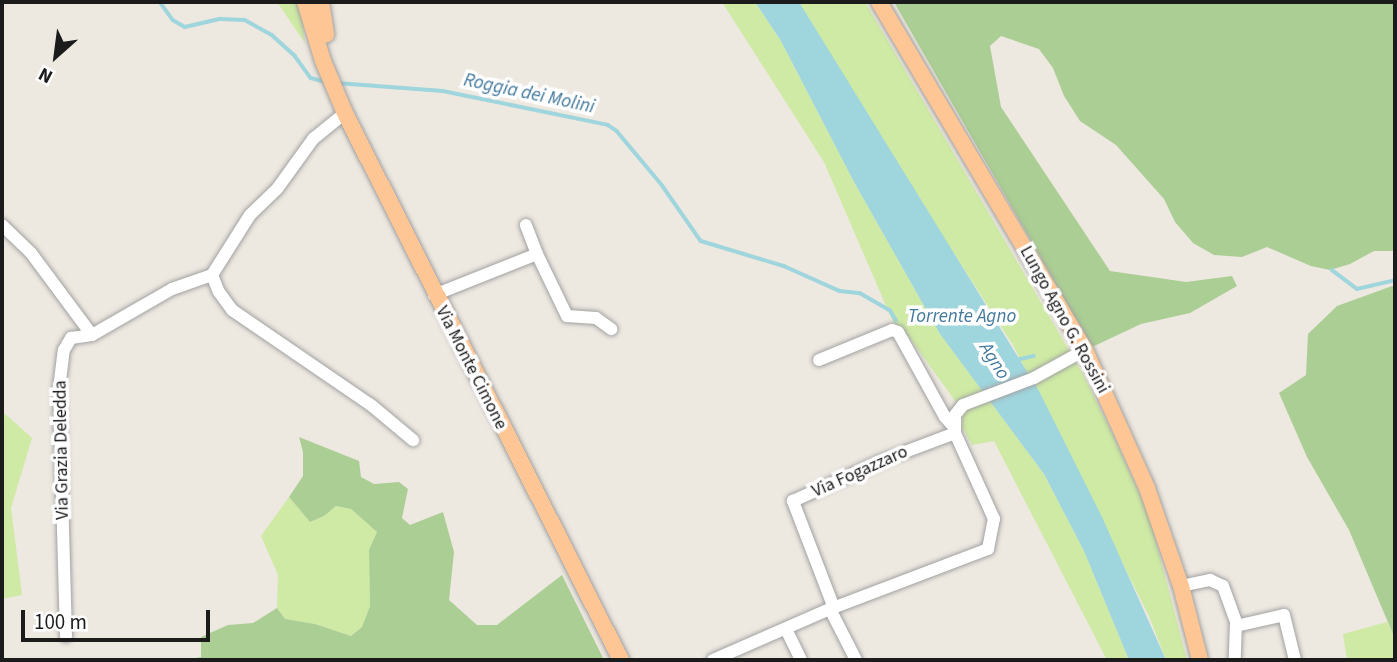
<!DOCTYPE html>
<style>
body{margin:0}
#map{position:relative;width:1397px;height:662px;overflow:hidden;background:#ede8e0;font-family:"Source Sans 3",sans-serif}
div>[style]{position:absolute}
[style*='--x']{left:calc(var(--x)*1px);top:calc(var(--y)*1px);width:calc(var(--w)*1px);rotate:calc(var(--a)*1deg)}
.grass>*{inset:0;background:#ceeaa4}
.forest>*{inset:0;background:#abce94}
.water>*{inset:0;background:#9fd5dd}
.stream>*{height:3.5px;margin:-1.75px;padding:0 1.75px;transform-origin:1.75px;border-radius:1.75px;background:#9fd5dd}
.roads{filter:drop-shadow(0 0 2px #a2a2a2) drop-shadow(0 0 2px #a2a2a2)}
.minor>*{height:12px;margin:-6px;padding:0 6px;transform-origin:6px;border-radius:6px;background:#fff}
.major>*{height:16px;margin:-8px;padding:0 8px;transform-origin:8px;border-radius:8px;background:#fec595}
span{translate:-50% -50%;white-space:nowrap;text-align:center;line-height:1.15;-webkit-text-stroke:7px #fff;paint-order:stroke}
.street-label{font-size:18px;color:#1b1b1b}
.water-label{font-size:19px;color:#42789c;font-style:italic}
.frame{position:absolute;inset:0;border:4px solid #1b1b1b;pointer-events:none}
.north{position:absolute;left:21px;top:21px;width:70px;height:70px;-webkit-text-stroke:5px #fff;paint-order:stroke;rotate:208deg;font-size:19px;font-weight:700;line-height:28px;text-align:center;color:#1b1b1b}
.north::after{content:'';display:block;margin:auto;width:24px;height:32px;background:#1b1b1b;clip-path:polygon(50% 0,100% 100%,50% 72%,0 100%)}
.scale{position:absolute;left:21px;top:610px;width:189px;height:32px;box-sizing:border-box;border:4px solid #1b1b1b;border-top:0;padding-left:9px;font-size:21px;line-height:24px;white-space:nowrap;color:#1b1b1b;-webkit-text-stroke:5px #fff;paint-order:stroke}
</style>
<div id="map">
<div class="grass">
<i style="clip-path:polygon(277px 2px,296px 2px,301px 12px,305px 43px)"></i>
<i style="clip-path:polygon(722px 2px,755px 2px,781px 41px,854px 182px,940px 334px,1044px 474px,1084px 551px,1129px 660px,1107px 660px,994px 441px,972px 445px,962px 427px,963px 412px,909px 337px,893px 322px,824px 162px)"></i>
<i style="clip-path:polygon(799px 2px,865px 2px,1083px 374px,1114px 437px,1149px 515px,1187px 660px,1166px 660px,1149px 616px,1013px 345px,900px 170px)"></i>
<i style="clip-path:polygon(2px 411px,32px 438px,11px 508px,22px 595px,2px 599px)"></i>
<i style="clip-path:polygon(289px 497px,310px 522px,324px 516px,336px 506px,351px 509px,377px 532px,369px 550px,370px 606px,362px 627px,351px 636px,315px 624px,284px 619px,277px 608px,278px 575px,261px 536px)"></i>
<i style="clip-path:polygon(1387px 622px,1395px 639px,1395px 660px,1347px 660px,1343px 634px)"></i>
</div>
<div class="forest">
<i style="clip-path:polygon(894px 2px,1395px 2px,1395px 251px,1374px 251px,1350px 264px,1330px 270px,1311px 266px,1267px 247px,1242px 257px,1214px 255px,1193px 243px,1175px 222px,1164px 199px,1116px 145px,1080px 121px,1064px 96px,1053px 68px,1039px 49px,1001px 36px,990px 46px,1001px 107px,1110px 271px,1186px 282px,1232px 276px,1237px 286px,1190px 313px,1141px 324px,1092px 347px)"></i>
<i style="clip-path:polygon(1395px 285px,1395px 639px,1349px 530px,1307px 457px,1279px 393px,1306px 375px,1308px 334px,1337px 306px)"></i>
<i style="clip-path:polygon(299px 437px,359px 461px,361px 477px,374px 484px,399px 482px,408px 489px,402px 518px,410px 525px,443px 512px,454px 552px,449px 600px,477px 625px,497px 625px,562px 575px,604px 660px,186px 660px,201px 657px,201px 637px,228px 625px,253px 623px,277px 608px,285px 619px,315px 624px,351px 636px,362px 627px,370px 606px,369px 550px,377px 532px,351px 509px,336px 506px,324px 516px,310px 522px,289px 497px,303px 476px,303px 452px)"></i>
</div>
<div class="water">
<i style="clip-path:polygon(755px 2px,799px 2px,1039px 391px,1102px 517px,1166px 660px,1129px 660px,1084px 551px,1044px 474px,940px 334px,854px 182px,781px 41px)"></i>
</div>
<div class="stream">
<i style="--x:160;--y:2;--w:22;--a:54"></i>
<i style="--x:173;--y:20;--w:14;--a:30"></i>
<i style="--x:185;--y:27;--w:36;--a:-13"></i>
<i style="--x:220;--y:19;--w:25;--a:2"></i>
<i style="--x:245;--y:20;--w:31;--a:29"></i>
<i style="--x:272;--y:35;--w:31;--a:42"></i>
<i style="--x:295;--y:56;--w:27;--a:54"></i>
<i style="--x:311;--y:78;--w:16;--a:15"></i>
<i style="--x:337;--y:83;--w:106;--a:4.3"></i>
<i style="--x:443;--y:91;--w:168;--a:11.6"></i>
<i style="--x:608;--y:125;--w:11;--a:34"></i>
<i style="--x:617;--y:131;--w:70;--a:50.2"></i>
<i style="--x:662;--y:185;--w:68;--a:55.1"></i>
<i style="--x:701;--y:241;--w:87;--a:16.8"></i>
<i style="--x:784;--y:266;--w:61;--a:24.1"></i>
<i style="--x:840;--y:291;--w:20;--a:6"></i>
<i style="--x:860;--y:293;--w:34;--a:30"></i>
<i style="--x:890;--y:310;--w:12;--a:59"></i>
<i style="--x:1332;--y:270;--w:31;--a:37"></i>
<i style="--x:1357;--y:289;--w:39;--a:-13"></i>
<i style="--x:1016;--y:360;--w:18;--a:-13"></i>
</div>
<div class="roads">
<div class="minor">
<i style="--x:2;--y:225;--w:40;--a:44"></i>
<i style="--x:31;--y:253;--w:102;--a:53.4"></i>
<i style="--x:537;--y:254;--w:69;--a:64.2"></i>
<i style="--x:567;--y:316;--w:29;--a:4"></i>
<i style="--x:596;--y:318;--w:19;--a:36"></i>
<i style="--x:212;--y:275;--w:18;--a:68"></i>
<i style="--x:219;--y:292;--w:22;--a:54"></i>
<i style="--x:232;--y:310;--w:168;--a:34.4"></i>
<i style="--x:371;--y:405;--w:55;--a:39.8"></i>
<i style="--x:434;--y:295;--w:111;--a:-21.7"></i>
<i style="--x:537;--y:254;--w:31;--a:-111"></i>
<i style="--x:819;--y:360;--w:79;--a:-22.3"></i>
<i style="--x:892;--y:330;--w:6;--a:18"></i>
<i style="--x:898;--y:332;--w:97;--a:61.1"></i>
<i style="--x:945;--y:417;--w:15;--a:48"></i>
<i style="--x:1181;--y:586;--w:30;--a:-12"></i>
<i style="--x:1210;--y:580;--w:14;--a:25"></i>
<i style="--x:1223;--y:586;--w:38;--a:70"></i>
<i style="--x:1236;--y:622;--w:38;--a:92"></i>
<i style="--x:834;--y:608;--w:115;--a:-111"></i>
<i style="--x:793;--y:501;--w:97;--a:-24.4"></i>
<i style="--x:881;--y:461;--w:79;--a:-20.7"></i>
<i style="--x:830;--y:609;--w:57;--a:63"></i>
<i style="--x:1236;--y:626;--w:49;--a:-12.9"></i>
<i style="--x:1284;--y:615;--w:46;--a:76.3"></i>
<i style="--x:786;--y:629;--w:34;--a:64"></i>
<i style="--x:66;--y:636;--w:247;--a:-91.6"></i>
<i style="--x:59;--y:389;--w:39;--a:-83"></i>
<i style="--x:64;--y:350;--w:14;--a:-60"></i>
<i style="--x:71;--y:338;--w:21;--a:-8"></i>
<i style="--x:92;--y:335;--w:92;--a:-29.9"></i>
<i style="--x:172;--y:289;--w:42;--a:-19.3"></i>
<i style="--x:212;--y:275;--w:71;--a:-57.7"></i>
<i style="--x:250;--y:215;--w:37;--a:-44"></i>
<i style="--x:277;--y:189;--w:62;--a:-54.2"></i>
<i style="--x:313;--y:139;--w:41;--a:-39.1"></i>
<i style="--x:713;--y:660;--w:128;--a:-23.6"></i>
<i style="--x:830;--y:609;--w:169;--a:-20.8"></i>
<i style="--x:988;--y:549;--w:31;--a:-79"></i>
<i style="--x:994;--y:519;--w:94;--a:-114.4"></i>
<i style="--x:955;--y:433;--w:18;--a:-90"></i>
<i style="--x:955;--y:415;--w:13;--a:-51"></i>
<i style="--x:963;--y:405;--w:76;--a:-20.8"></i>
<i style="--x:1034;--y:378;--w:58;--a:-28.8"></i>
</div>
<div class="major">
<i style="--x:305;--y:2;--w:62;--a:73"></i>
<i style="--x:323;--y:61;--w:56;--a:67.1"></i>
<i style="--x:345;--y:113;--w:613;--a:63.23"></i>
<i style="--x:321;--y:2;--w:33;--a:81"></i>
<i style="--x:879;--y:2;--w:404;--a:59.4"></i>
<i style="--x:1085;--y:350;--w:151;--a:65.8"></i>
<i style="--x:1147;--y:488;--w:104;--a:70.9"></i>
<i style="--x:1181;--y:586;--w:76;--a:75.6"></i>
</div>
</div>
<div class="street-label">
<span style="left:1064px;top:320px;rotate:61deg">Lungo Agno G. Rossini</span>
<span style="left:471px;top:368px;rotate:63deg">Via Monte Cimone</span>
<span style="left:62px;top:450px;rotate:-91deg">Via Grazia Deledda</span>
<span style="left:860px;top:472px;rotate:-24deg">Via Fogazzaro</span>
</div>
<div class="water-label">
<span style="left:529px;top:94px;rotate:12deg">Roggia dei Molini</span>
<span style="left:962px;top:317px">Torrente Agno</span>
<span style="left:994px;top:361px;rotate:58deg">Agno</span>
</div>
<div class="frame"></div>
<div class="north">N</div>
<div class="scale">100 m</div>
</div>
